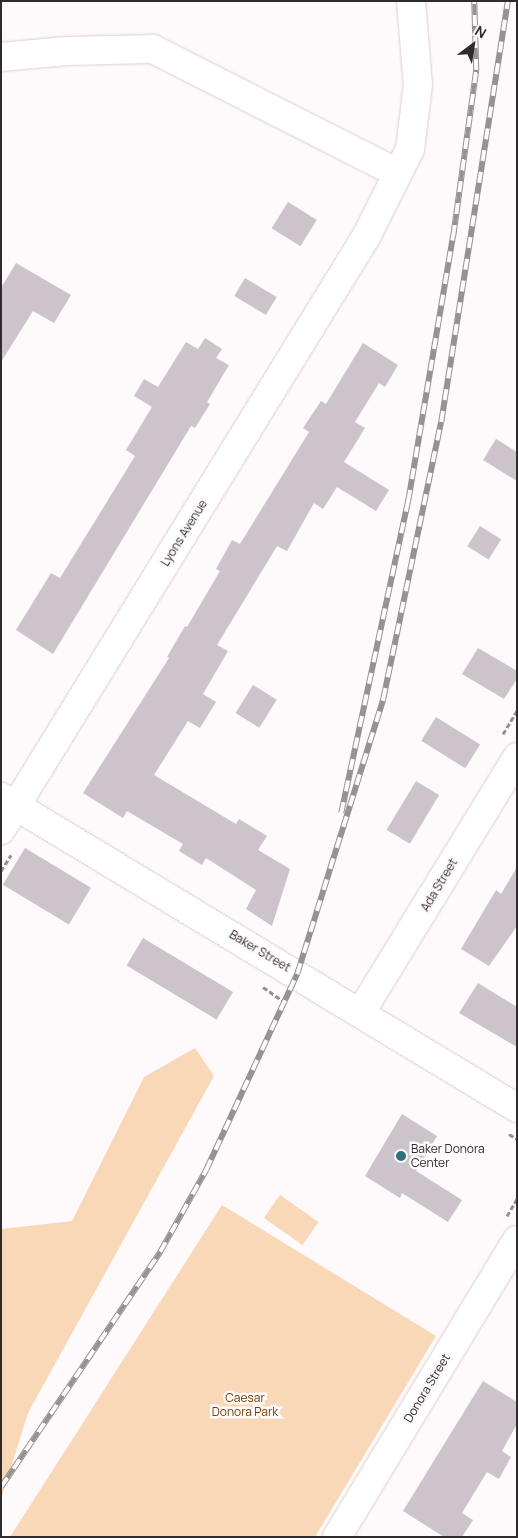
<!DOCTYPE html>
<style>
body{margin:0}
#map{position:relative;width:518px;height:1538px;overflow:hidden;background:#fef9fa;font-family:Manrope,sans-serif}
div>[style]{position:absolute}
[style*='--x']{left:calc(var(--x)*1px);top:calc(var(--y)*1px);width:calc(var(--w)*1px);rotate:calc(var(--a)*1deg)}
.green>*{inset:0;background:#f9d8b8;transform-origin:0 0}
.building>*{inset:0;background:#cdc3cb;transform-origin:0 0}
.path>*{height:3px;margin-top:-1.5px;transform-origin:0;background:repeating-linear-gradient(90deg,#959091 0 5px,transparent 0 7.5px)}
.roads{filter:drop-shadow(0 0 1px #dbced0) drop-shadow(0 0 1px #dbced0)}
.minor>*{height:28px;margin:-14px;padding:0 14px;transform-origin:14px;border-radius:14px;background:#fff}
.rail>*{height:5.5px;margin-top:-2.75px;transform-origin:0;background:repeating-linear-gradient(90deg,#fef9fa 0 11px,#969192 0 22px);box-sizing:border-box;border-block:1px solid #969192}
.dots>*{width:14px;height:14px;translate:-50% -50%;box-sizing:border-box;border:2px solid #fef9fa;border-radius:50%}
span{translate:-50% -50%;white-space:nowrap;text-align:center;line-height:1.15;-webkit-text-stroke:5px #fef9fa;paint-order:stroke}
.street-label{font-size:12px;color:#302b2c}
.poi-label{font-size:12px;color:#302b2c}
.left{translate:0 -50%;text-align:left}
.park-label{font-size:12px;color:#6f4201}
.frame{position:absolute;inset:0;border:2px solid #302b2c;pointer-events:none}
.north{position:absolute;left:448px;top:20px;width:50px;height:50px;-webkit-text-stroke:4px #fef9fa;paint-order:stroke;rotate:31deg;font-size:14px;font-weight:700;line-height:20px;text-align:center;color:#302b2c}
.north::after{content:'';display:block;margin:auto;width:18px;height:22px;background:#302b2c;clip-path:polygon(50% 0,100% 100%,50% 72%,0 100%)}
</style>
<div id="map">
<div class="green">
<i style="clip-path:polygon(195px 1048px,214px 1076px,28px 1413px,1px 1499px,1px 1229px,72px 1221px,144px 1077px)"></i>
<i style="left:280px;top:1195px;width:47px;height:28px;rotate:35deg"></i>
<i style="clip-path:polygon(222px 1205px,436px 1336px,315px 1537px,10px 1537px)"></i>
</div>
<div class="building">
<i style="left:288px;top:202px;width:34px;height:31px;rotate:32deg"></i>
<i style="clip-path:polygon(16px 263px,71px 295px,54px 323px,33px 311px,1px 362px,1px 288px)"></i>
<i style="left:245px;top:278px;width:37px;height:21px;rotate:31deg"></i>
<i style="clip-path:polygon(205px 338px,222px 349px,216px 358px,229px 365px,207px 402px,210px 404px,195px 428px,191px 426px,53px 654px,16px 630px,51px 573px,60px 578px,135px 456px,126px 450px,152px 407px,134px 396px,144px 379px,158px 387px,186px 342px,198px 349px)"></i>
<i style="clip-path:polygon(363px 343px,398px 365px,385px 387px,379px 383px,355px 422px,365px 428px,344px 462px,389px 490px,376px 511px,337px 487px,323px 509px,314px 503px,287px 551px,277px 546px,217px 645px,228px 651px,203px 694px,216px 702px,200px 728px,188px 721px,154px 775px,236px 824px,239px 819px,267px 836px,258px 850px,290px 869px,272px 926px,246px 909px,256px 890px,206px 858px,202px 865px,179px 851px,183px 844px,127px 811px,123px 818px,83px 793px,169px 658px,167px 657px,185px 626px,187px 627px,220px 571px,216px 569px,232px 540px,240px 544px,309px 432px,303px 428px,321px 401px,326px 404px)"></i>
<i style="clip-path:polygon(496px 439px,517px 452px,517px 481px,483px 460px)"></i>
<i style="left:480px;top:526px;width:25px;height:24px;rotate:32deg"></i>
<i style="clip-path:polygon(478px 648px,517px 671px,517px 679px,504px 699px,462px 674px)"></i>
<i style="left:253px;top:685px;width:28px;height:33px;rotate:32deg"></i>
<i style="left:436px;top:717px;width:52px;height:28px;rotate:32deg"></i>
<i style="left:416px;top:781px;width:27px;height:57px;rotate:31deg"></i>
<i style="left:25px;top:848px;width:77px;height:43px;rotate:31deg"></i>
<i style="clip-path:polygon(517px 867px,517px 926px,489px 966px,461px 949px,496px 890px,501px 894px)"></i>
<i style="left:143px;top:938px;width:105px;height:32px;rotate:31deg"></i>
<i style="clip-path:polygon(478px 983px,517px 1007px,517px 1047px,459px 1013px)"></i>
<i style="clip-path:polygon(402px 1114px,437px 1136px,416px 1171px,462px 1200px,448px 1222px,402px 1193px,400px 1198px,365px 1176px)"></i>
<i style="clip-path:polygon(483px 1381px,517px 1402px,517px 1424px,502px 1451px,511px 1457px,499px 1479px,487px 1472px,462px 1513px,473px 1520px,462px 1537px,444px 1537px,403px 1511px)"></i>
</div>
<div class="path">
<i style="--x:503;--y:734;--w:27;--a:-59"></i>
<i style="--x:1;--y:871;--w:19;--a:-58"></i>
<i style="--x:263;--y:987;--w:28;--a:35"></i>
<i style="--x:509;--y:1134;--w:9;--a:32"></i>
<i style="--x:507;--y:1216;--w:20;--a:-60"></i>
</div>
<div class="roads">
<div class="minor">
<i style="--x:1;--y:57;--w:66;--a:-5.2"></i>
<i style="--x:67;--y:51;--w:86;--a:-1.3"></i>
<i style="--x:153;--y:49;--w:274;--a:26.9"></i>
<i style="--x:1;--y:797;--w:602;--a:31.08"></i>
<i style="--x:1;--y:830;--w:696;--a:-58.39"></i>
<i style="--x:366;--y:237;--w:98;--a:-63.4"></i>
<i style="--x:410;--y:149;--w:64;--a:-82.9"></i>
<i style="--x:418;--y:85;--w:84;--a:-94.8"></i>
<i style="--x:361;--y:1012;--w:299;--a:-58.5"></i>
<i style="--x:337;--y:1537;--w:347;--a:-58.8"></i>
</div>
</div>
<div class="rail">
<i style="--x:341;--y:813;--w:319;--a:-77.9"></i>
<i style="--x:408;--y:501;--w:269;--a:-80.4"></i>
<i style="--x:453;--y:236;--w:168;--a:-82.1"></i>
<i style="--x:476;--y:70;--w:69;--a:-91.7"></i>
<i style="--x:1;--y:1487;--w:284;--a:-55.9"></i>
<i style="--x:160;--y:1252;--w:94;--a:-60.7"></i>
<i style="--x:206;--y:1170;--w:216;--a:-65.1"></i>
<i style="--x:297;--y:974;--w:288;--a:-72.6"></i>
<i style="--x:383;--y:699;--w:283;--a:-78.2"></i>
<i style="--x:441;--y:422;--w:426;--a:-81"></i>
</div>
<div class="dots">
<i style="left:401px;top:1156px;background:#2a737c"></i>
</div>
<div class="street-label">
<span style="left:184px;top:533px;rotate:-58deg">Lyons Avenue</span>
<span style="left:439px;top:885px;rotate:-59deg">Ada Street</span>
<span style="left:260px;top:951px;rotate:31deg">Baker Street</span>
<span style="left:427px;top:1388px;rotate:-59deg">Donora Street</span>
</div>
<div class="poi-label">
<span class="left" style="left:411px;top:1156px">Baker Donora<br>Center</span>
</div>
<div class="park-label">
<span style="left:245px;top:1405px">Caesar<br>Donora Park</span>
</div>
<div class="frame"></div>
<div class="north">N</div>
</div>
